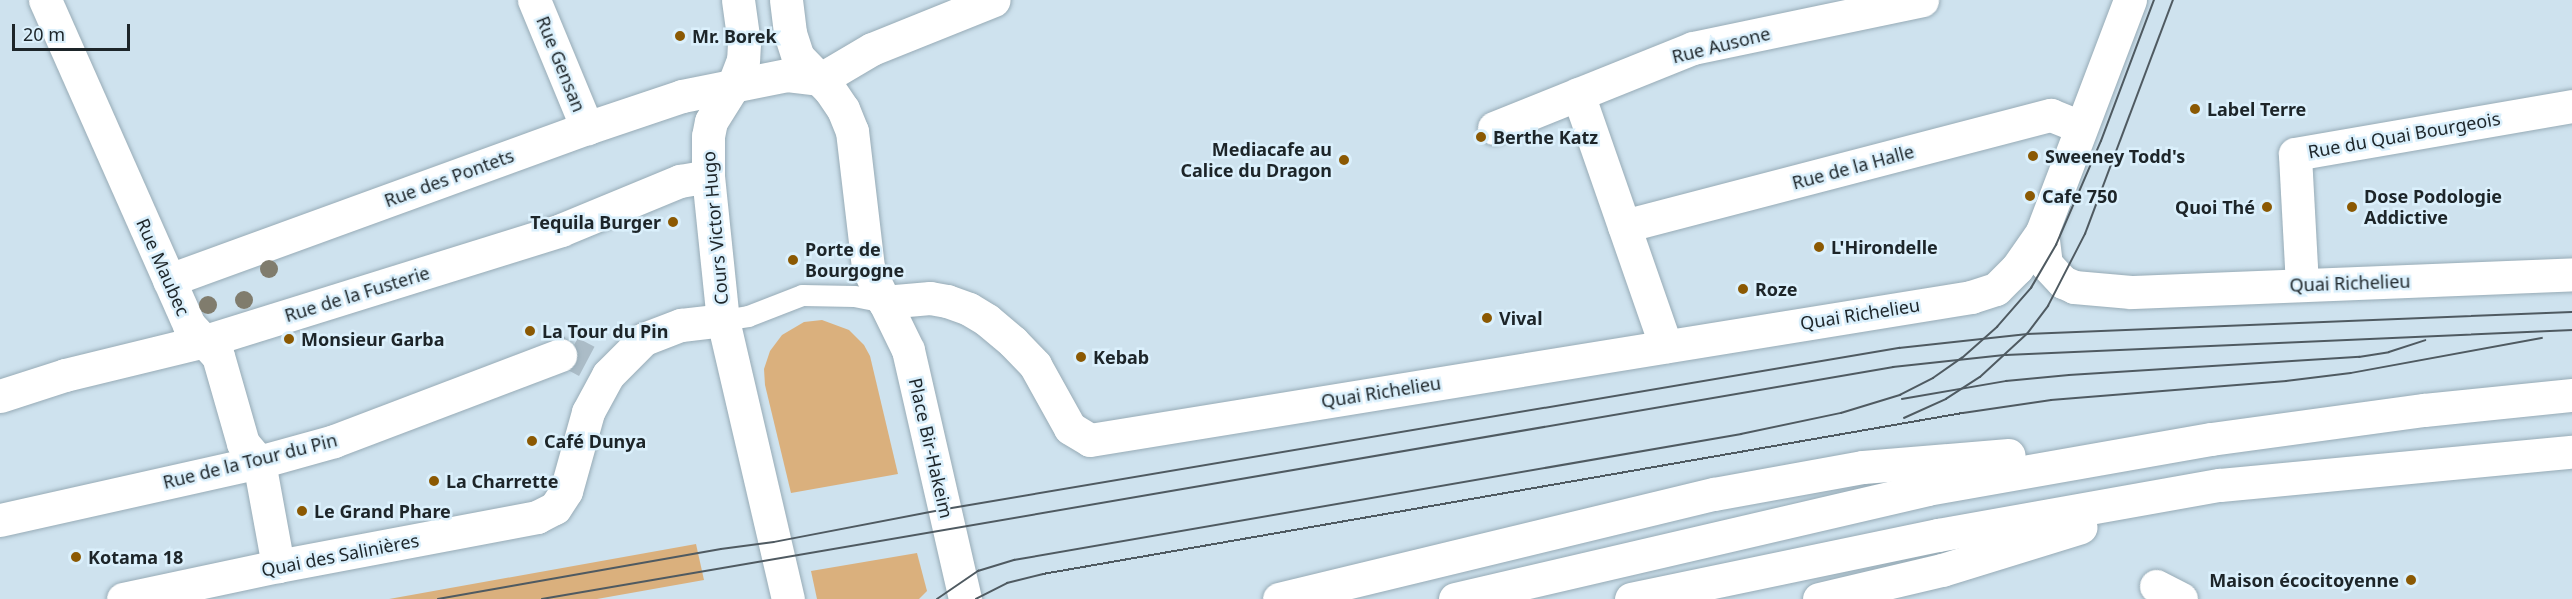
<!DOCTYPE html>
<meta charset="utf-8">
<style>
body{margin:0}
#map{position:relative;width:2572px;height:599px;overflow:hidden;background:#cee2ee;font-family:"Noto Sans",sans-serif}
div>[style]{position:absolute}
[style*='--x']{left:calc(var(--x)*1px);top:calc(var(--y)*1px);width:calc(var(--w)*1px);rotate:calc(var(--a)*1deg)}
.green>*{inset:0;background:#dab07d}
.street-tunnel>*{height:33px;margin-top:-16.5px;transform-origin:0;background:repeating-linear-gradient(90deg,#abbcc7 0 33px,transparent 0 49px)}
.roads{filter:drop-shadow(0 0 2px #97abb6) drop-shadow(0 0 2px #97abb6)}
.lane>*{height:21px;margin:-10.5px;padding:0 10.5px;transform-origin:10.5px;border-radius:10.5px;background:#fff}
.street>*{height:33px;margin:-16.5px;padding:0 16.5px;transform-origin:16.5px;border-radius:16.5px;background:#fff}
.secondary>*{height:33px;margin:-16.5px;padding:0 16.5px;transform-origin:16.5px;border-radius:16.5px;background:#fff}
.tram>*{height:1.5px;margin:-0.75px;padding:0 0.75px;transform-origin:0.75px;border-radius:0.75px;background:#4f5a61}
.trees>*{width:18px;height:18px;margin:-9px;border-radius:50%;background:#807c6d}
.dots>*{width:16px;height:16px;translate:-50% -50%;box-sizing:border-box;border:3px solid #dbf0fc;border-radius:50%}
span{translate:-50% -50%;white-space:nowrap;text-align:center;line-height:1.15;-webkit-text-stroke:5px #dbf0fc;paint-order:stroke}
.poi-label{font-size:18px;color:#1d2529;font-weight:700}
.left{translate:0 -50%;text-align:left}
.right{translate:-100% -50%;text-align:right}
.street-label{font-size:18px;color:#1d2529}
.scale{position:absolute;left:12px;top:24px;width:118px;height:27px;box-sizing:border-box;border:3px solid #1d2529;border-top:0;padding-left:8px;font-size:18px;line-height:21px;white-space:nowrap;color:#1d2529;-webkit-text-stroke:4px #dbf0fc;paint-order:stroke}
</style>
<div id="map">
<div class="green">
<i style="clip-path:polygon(822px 320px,849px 330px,864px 345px,870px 356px,898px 474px,791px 493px,765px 385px,764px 369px,770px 351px,782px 335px,804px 322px)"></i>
<i style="clip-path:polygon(696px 544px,704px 580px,597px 599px,389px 599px)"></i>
<i style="clip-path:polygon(917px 553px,927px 591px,919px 599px,817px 599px,811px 571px)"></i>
</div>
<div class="street-tunnel">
<i style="--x:560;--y:355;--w:10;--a:-17"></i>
<i style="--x:570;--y:352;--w:19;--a:28"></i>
</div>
<div class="roads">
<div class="lane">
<i style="--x:723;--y:320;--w:25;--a:-9"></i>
<i style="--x:748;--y:316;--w:58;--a:-21.3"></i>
<i style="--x:802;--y:295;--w:52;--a:1.1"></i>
<i style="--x:854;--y:296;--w:31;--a:11"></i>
</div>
<div class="street">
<i style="--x:45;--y:0;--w:355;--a:66.1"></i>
<i style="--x:189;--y:325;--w:42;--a:46.9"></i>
<i style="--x:218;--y:356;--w:91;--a:74"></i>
<i style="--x:243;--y:443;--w:25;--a:50"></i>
<i style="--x:259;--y:462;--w:106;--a:79.6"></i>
<i style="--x:534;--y:0;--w:139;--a:67.5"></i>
<i style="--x:1578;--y:94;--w:267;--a:70.8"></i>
<i style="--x:1494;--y:128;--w:214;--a:-21.9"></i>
<i style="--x:1693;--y:48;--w:234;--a:-11.8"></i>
<i style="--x:1624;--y:226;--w:441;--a:-14.6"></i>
<i style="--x:2051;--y:115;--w:32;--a:22"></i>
<i style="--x:169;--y:280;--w:445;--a:-20"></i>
<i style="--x:587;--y:128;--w:100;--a:-18.6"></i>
<i style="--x:682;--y:96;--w:107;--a:-11.3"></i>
<i style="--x:787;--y:75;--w:34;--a:7"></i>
<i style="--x:821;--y:79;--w:59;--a:-30.5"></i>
<i style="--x:872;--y:49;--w:131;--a:-21.9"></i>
<i style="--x:2302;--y:285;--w:131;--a:-93.1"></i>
<i style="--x:2295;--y:154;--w:281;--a:-9.8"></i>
<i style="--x:884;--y:302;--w:46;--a:-5"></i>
<i style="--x:930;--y:298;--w:17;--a:10"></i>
<i style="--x:947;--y:301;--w:23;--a:20"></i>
<i style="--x:969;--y:309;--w:21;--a:31"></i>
<i style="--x:987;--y:320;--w:34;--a:40"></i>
<i style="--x:1013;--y:342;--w:32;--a:46"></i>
<i style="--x:1035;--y:365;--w:72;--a:60.9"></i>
<i style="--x:1070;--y:428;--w:23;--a:31"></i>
<i style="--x:1090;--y:440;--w:893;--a:-9.22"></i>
<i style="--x:1971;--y:297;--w:26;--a:-18"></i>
<i style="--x:1996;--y:289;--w:30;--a:-45"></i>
<i style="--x:2017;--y:268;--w:44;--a:-55.2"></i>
<i style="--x:0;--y:396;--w:68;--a:-17.9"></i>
<i style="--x:65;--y:375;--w:144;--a:-13.7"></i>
<i style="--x:205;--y:341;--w:373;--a:-17.3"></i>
<i style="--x:561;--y:230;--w:129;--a:-22.4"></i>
<i style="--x:680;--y:181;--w:28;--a:-10"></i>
<i style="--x:0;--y:520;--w:265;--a:-12.6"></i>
<i style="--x:259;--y:462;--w:78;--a:-15.6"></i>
<i style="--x:334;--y:441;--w:242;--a:-20.8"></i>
<i style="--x:2156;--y:586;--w:28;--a:27"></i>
<i style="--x:123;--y:599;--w:158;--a:-12"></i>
<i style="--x:278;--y:566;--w:264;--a:-10.7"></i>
<i style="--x:537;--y:517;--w:20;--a:-27"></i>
<i style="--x:555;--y:508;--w:20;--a:-57"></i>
<i style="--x:566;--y:491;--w:82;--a:-74.4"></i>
<i style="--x:588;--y:412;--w:42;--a:-61.6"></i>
<i style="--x:608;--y:375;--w:51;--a:-45"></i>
<i style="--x:644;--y:339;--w:40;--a:-21"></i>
<i style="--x:681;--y:325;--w:42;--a:-6.8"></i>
</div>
<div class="secondary">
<i style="--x:738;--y:0;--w:43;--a:82.1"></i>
<i style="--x:744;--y:43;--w:17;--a:93"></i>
<i style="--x:743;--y:60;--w:30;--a:111"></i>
<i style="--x:732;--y:88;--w:39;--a:122"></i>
<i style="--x:711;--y:121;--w:15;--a:101"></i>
<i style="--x:708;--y:136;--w:40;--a:90"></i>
<i style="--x:708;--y:176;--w:145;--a:84.1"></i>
<i style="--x:723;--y:320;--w:286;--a:76.9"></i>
<i style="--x:786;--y:0;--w:33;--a:83"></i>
<i style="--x:790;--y:33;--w:25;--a:72"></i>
<i style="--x:798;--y:57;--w:46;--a:45.9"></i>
<i style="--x:830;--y:90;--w:23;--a:56"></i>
<i style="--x:843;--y:109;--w:24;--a:68"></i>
<i style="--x:852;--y:131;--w:138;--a:83.3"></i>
<i style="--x:868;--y:268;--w:91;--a:64"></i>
<i style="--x:908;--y:350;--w:255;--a:77.1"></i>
<i style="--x:2130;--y:0;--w:248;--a:110.8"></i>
<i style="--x:2042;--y:232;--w:32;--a:83"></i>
<i style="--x:2046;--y:264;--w:25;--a:47"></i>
<i style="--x:2063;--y:282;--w:12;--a:24"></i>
<i style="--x:2074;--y:287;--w:57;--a:5"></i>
<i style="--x:2131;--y:292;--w:441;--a:-2.3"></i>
<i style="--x:1279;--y:599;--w:447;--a:-13.6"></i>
<i style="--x:1714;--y:494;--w:151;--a:-10.3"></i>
<i style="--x:1863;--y:467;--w:146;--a:-4.7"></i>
<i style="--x:1455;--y:599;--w:485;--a:-13.1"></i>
<i style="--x:1927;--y:489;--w:288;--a:-10"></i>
<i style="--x:2211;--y:439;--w:215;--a:-7.8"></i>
<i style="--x:2424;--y:410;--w:149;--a:-5.8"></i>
<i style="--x:1631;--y:599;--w:314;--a:-11.8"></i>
<i style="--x:1938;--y:535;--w:286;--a:-10.1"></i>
<i style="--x:2220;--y:485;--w:354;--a:-5.4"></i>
<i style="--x:1819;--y:599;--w:126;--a:-13.3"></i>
<i style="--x:1942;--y:570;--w:145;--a:-17.2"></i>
</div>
</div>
<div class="tram">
<i style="--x:1902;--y:399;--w:106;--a:-9.8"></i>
<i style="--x:2006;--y:381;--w:63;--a:-5.4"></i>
<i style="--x:2069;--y:375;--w:291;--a:-3.6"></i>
<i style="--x:2359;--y:357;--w:30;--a:-9"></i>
<i style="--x:2389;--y:352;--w:38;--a:-18"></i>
<i style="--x:1904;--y:418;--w:46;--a:-24.3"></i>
<i style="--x:1946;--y:399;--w:40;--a:-32.9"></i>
<i style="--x:1980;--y:377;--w:64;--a:-42.5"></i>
<i style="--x:2027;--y:334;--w:35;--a:-53"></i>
<i style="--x:2048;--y:306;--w:81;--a:-62.8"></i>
<i style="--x:2085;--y:234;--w:250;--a:-69.4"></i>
<i style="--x:438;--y:599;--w:287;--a:-10"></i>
<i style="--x:721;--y:549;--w:53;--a:-7.5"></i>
<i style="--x:774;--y:542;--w:175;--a:-10.9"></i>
<i style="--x:946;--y:509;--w:967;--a:-9.59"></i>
<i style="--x:1899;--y:348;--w:129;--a:-6.2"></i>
<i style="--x:2027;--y:334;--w:545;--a:-2.31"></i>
<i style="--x:542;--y:599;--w:1371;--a:-9.74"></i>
<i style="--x:1893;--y:367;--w:114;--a:-6.1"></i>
<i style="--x:2006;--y:355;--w:567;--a:-2.53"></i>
<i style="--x:937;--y:599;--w:50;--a:-34.3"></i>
<i style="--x:978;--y:571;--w:38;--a:-17"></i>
<i style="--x:1014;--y:560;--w:738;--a:-9.83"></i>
<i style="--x:1741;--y:434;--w:102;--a:-11.9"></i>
<i style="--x:1841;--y:413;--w:62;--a:-17"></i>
<i style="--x:1900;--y:395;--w:37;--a:-27"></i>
<i style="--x:1933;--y:378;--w:35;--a:-35"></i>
<i style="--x:1962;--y:358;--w:47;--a:-41.5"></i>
<i style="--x:1997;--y:327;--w:52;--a:-48.9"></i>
<i style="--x:2031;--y:288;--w:50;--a:-59.8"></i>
<i style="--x:2056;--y:245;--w:113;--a:-66.6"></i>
<i style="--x:2101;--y:141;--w:151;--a:-69.4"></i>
<i style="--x:976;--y:599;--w:35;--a:-27"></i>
<i style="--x:1007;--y:583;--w:37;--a:-14"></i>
<i style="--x:1043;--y:574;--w:934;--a:-9.93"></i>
<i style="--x:1963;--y:413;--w:89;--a:-8.4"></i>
<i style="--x:2051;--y:400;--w:236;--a:-4.6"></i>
<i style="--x:2286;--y:381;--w:65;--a:-7"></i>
<i style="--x:2351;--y:373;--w:194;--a:-10.4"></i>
</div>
<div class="trees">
<i style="left:269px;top:269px"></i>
<i style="left:244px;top:300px"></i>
<i style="left:208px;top:305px"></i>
</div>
<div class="dots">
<i style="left:680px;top:36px;background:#8b5903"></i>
<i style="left:2195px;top:109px;background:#8b5903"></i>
<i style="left:1481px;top:137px;background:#8b5903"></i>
<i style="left:2033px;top:156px;background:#8b5903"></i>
<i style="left:1344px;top:160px;background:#8b5903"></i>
<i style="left:2030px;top:196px;background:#8b5903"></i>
<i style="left:2267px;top:207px;background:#8b5903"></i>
<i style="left:2352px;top:207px;background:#8b5903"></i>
<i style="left:673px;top:222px;background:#8b5903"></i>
<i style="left:1819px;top:247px;background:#8b5903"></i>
<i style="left:793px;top:260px;background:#8b5903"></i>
<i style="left:1743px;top:289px;background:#8b5903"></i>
<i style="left:1487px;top:318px;background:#8b5903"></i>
<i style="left:530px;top:331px;background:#8b5903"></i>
<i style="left:289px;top:339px;background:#8b5903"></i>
<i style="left:1081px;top:357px;background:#8b5903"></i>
<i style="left:532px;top:441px;background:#8b5903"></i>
<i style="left:434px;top:481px;background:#8b5903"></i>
<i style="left:302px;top:511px;background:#8b5903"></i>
<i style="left:76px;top:557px;background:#8b5903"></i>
<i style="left:2411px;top:580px;background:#8b5903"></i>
</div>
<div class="poi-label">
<span class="left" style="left:692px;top:36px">Mr. Borek</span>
<span class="left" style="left:2207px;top:109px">Label Terre</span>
<span class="left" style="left:1493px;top:137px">Berthe Katz</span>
<span class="right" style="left:1332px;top:160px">Mediacafe au<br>Calice du Dragon</span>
<span class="left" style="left:2045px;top:156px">Sweeney Todd's</span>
<span class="left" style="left:2042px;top:196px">Cafe 750</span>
<span class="left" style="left:2364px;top:207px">Dose Podologie<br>Addictive</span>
<span class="right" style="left:2255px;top:207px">Quoi Thé</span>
<span class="right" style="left:661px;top:222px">Tequila Burger</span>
<span class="left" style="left:1831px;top:247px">L'Hirondelle</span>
<span class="left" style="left:805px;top:260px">Porte de<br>Bourgogne</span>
<span class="left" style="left:1755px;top:289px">Roze</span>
<span class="left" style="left:1499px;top:318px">Vival</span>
<span class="left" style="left:542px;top:331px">La Tour du Pin</span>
<span class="left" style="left:301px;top:339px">Monsieur Garba</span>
<span class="left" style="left:1093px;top:357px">Kebab</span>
<span class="left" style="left:544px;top:441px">Café Dunya</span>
<span class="left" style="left:446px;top:481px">La Charrette</span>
<span class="left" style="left:314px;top:511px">Le Grand Phare</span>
<span class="left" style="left:88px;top:557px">Kotama 18</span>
<span class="right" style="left:2399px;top:580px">Maison écocitoyenne</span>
</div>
<div class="street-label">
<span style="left:1721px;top:45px;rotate:-14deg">Rue Ausone</span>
<span style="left:561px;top:64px;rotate:68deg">Rue Gensan</span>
<span style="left:2404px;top:135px;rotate:-10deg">Rue du Quai Bourgeois</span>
<span style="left:1853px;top:167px;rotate:-15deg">Rue de la Halle</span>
<span style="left:449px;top:178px;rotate:-20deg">Rue des Pontets</span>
<span style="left:715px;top:228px;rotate:-95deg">Cours Victor Hugo</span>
<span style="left:163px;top:267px;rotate:66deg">Rue Maubec</span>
<span style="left:2350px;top:283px;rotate:-2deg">Quai Richelieu</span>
<span style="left:357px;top:294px;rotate:-17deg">Rue de la Fusterie</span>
<span style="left:1860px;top:314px;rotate:-9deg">Quai Richelieu</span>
<span style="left:1381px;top:392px;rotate:-9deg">Quai Richelieu</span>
<span style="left:931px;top:448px;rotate:77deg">Place Bir-Hakeim</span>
<span style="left:250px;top:461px;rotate:-14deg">Rue de la Tour du Pin</span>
<span style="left:340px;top:555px;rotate:-11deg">Quai des Salinières</span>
</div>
<div class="scale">20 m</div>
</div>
